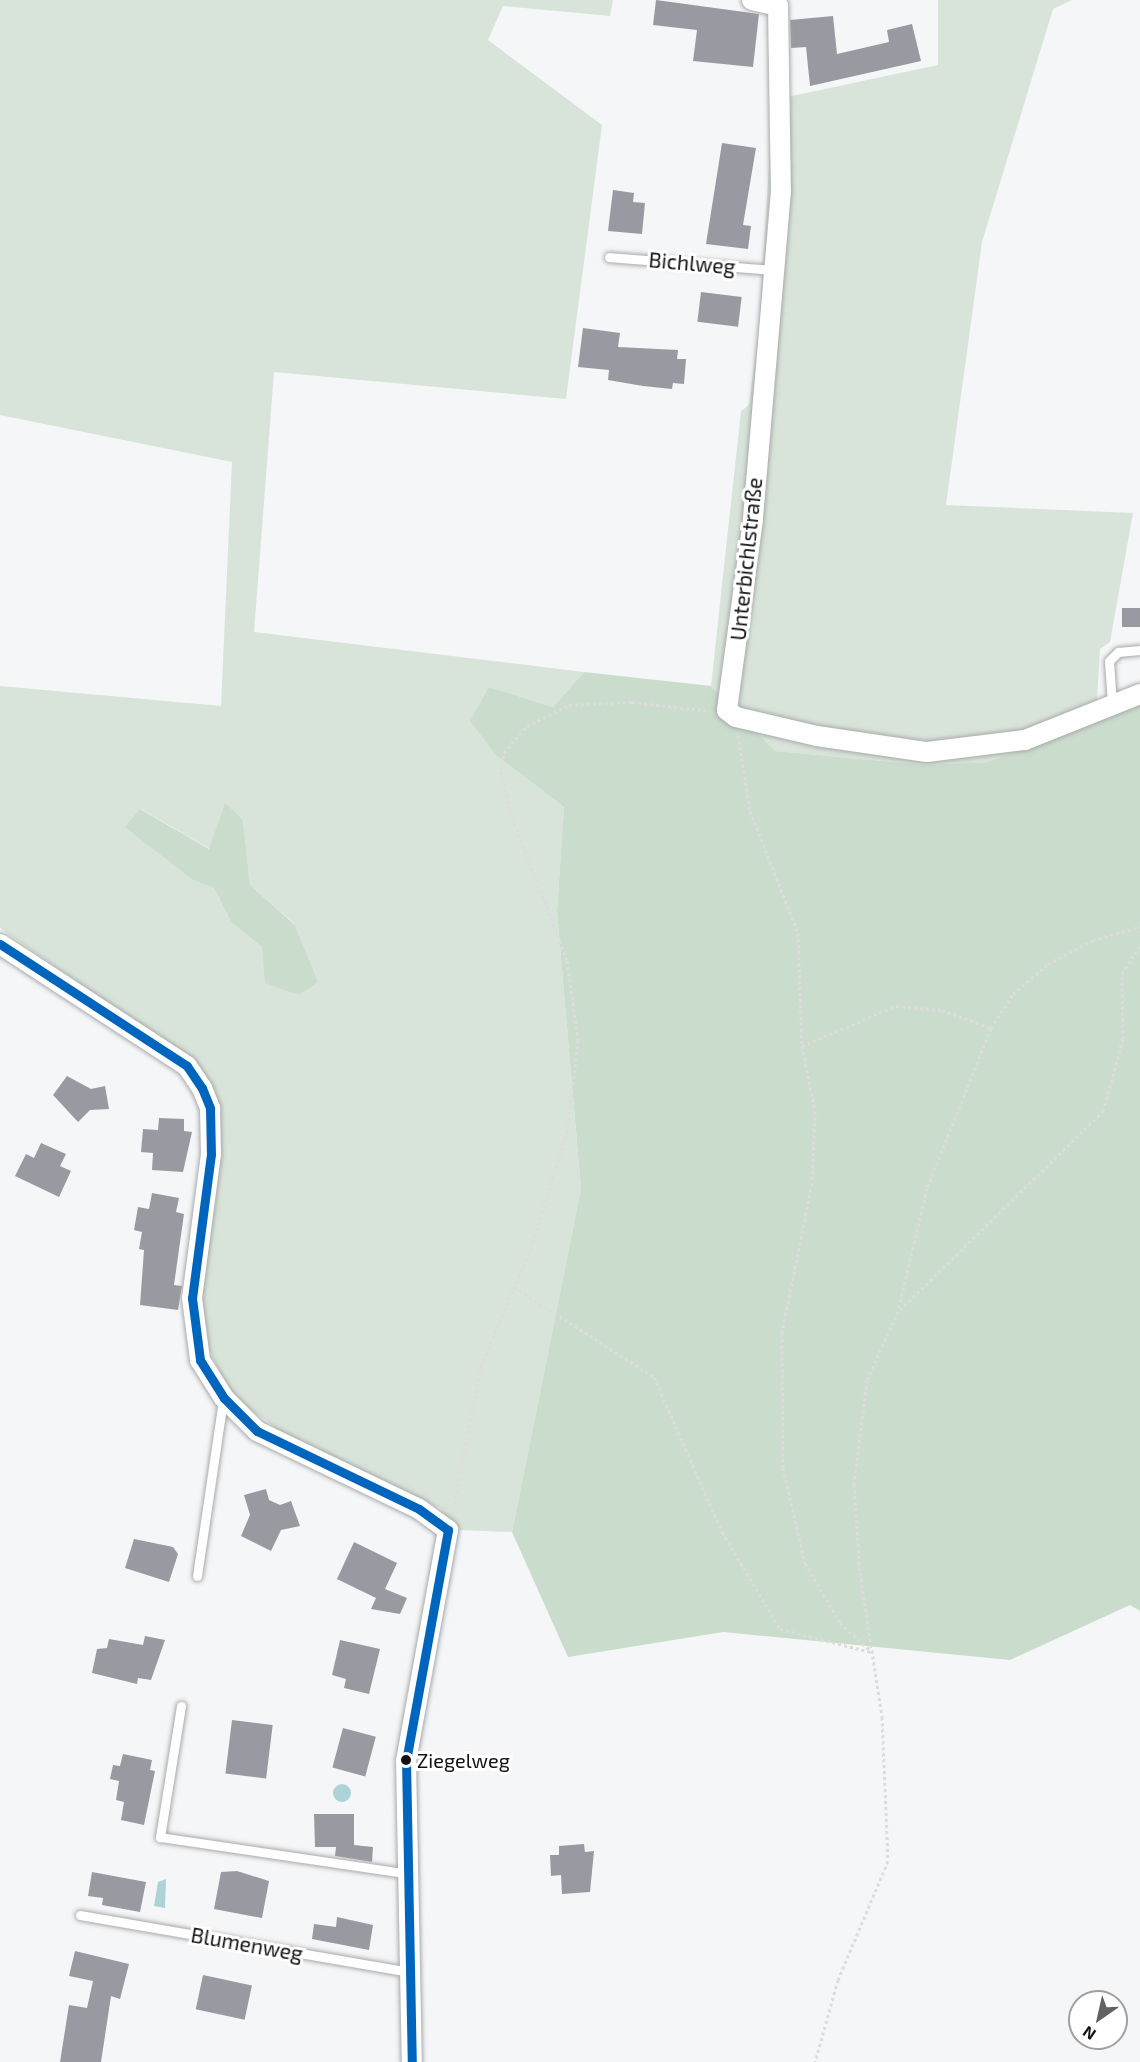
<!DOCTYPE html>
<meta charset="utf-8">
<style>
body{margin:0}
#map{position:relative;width:1140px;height:2062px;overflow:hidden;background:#f5f6f8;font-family:"Exo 2",sans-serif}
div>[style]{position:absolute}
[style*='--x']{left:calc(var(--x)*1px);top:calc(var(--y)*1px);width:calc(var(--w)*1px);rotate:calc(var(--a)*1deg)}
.green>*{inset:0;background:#d8e4d9}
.forest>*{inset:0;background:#cadccb}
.water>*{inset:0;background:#add2d7}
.round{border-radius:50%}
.building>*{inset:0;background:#999aa1;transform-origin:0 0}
.path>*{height:3px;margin-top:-1.5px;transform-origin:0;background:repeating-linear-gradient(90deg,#dcdcdd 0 3px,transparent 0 6px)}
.roads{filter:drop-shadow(0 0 2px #a9aaab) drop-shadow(0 0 2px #a9aaab)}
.lane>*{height:9px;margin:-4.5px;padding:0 4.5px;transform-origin:4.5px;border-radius:4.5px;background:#fefefe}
.street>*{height:20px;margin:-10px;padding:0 10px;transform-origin:10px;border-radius:10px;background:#fefefe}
.bus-1>*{height:9px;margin:-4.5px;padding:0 4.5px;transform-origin:4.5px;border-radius:4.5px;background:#0065bd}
.dots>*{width:16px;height:16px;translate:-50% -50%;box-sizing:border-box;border:3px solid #fff;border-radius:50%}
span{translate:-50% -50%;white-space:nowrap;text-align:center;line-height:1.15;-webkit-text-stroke:6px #fff;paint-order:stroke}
.bus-label{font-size:20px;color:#121214}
.left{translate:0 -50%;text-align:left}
.street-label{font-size:21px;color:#121214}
.north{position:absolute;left:1068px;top:1990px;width:60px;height:60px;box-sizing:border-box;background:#fff;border:2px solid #a0a0a1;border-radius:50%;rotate:214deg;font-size:16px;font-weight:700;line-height:24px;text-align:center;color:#121214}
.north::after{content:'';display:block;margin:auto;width:21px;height:27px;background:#616264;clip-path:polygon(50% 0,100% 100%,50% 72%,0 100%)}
</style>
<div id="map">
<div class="green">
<i style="clip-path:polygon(evenodd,0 0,613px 0,610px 16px,503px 6px,488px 40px,602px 125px,566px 399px,274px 372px,254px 632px,584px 672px,553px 707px,489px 687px,497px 756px,564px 807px,557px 911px,581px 1189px,512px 1532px,456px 1530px,440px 1508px,294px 1441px,231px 1395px,204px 1339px,200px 1302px,221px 1153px,173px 1048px,0 928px,0 686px,221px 706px,232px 462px,0 415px,0 0,225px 804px,243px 820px,250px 885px,295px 924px,262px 947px,231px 922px,214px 888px,193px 880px,141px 809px,210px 849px,225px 804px)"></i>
<i style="clip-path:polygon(938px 0,1072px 0,1053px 9px,982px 242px,946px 505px,1133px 513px,1110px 642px,1100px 649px,1097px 699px,1101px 720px,988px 762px,925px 765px,775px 751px,711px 686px,741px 411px,749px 405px,759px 326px,773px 100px,938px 65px)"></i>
</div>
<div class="forest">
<i style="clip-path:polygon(584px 672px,711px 686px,775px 751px,925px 765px,988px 762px,1140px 704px,1140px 1611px,1130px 1605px,1010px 1660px,723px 1632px,568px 1657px,512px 1532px,581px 1189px,557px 911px,564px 807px,497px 756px,470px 721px,489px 687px,553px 707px)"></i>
<i style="clip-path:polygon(225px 803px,243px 820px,250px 885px,294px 924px,318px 982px,299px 995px,265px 983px,262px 947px,231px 922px,214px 888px,193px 880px,125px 827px,140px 809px,209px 849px)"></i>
</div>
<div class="water">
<i class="round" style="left:333px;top:1784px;width:18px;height:18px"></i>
<i style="clip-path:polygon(166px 1879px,165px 1908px,154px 1906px,158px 1882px)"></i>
</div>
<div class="building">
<i style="clip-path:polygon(656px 0,759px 14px,753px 67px,693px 61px,697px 30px,653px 25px)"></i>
<i style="clip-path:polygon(833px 16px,837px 54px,889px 42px,887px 30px,912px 24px,921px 61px,810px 86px,806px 47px,791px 48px,790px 20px)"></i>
<i style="clip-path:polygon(722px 143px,756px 148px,743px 225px,751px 226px,748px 249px,706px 244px)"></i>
<i style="clip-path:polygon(613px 190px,634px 193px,633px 202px,645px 203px,642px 234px,608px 231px)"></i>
<i style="left:701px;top:292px;width:41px;height:30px;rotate:7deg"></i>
<i style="clip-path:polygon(583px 328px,620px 333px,618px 347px,678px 350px,677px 359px,686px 359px,684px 384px,673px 383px,672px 389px,643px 386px,608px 380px,609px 370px,578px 367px)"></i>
<i style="left:1140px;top:608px;width:19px;height:18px;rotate:90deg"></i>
<i style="clip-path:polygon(67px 1076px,91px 1089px,105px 1086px,109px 1109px,90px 1110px,78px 1122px,53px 1095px)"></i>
<i style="clip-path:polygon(159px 1118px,184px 1119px,184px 1131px,192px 1132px,183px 1172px,152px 1170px,153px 1153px,141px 1152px,143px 1129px,158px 1130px)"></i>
<i style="clip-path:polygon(41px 1143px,66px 1154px,60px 1166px,71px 1171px,59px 1197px,15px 1176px,26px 1154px,34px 1158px)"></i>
<i style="clip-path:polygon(152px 1193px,179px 1198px,176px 1212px,184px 1214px,174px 1285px,182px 1286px,178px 1310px,140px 1305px,144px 1250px,139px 1249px,142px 1232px,134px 1230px,138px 1207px,149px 1209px)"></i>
<i style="clip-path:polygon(266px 1489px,269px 1500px,280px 1505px,291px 1501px,300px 1526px,281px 1530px,271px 1551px,241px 1536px,250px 1515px,244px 1495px)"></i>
<i style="clip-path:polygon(134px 1539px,173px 1547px,178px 1554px,169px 1582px,125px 1568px)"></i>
<i style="clip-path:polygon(354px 1542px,397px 1563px,385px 1589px,407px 1598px,400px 1614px,371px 1609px,376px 1598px,337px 1579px)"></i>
<i style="clip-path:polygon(145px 1636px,165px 1640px,151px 1680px,138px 1678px,137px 1684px,92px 1673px,97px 1649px,107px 1648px,109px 1639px,143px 1645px)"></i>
<i style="clip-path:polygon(340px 1640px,380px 1649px,369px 1694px,344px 1688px,346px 1679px,332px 1675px)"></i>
<i style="left:232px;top:1720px;width:41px;height:54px;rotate:7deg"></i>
<i style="left:343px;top:1728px;width:34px;height:41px;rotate:15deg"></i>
<i style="clip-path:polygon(123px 1754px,152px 1760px,150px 1770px,155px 1771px,144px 1825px,121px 1820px,124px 1802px,116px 1800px,119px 1781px,110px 1779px,113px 1765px,120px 1766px)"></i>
<i style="clip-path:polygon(314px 1814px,354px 1814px,354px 1845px,373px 1847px,372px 1862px,335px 1856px,336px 1847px,315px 1847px)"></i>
<i style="clip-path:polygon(584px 1844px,585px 1852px,594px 1851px,590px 1892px,562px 1894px,561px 1875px,551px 1876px,550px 1855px,559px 1855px,559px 1846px)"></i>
<i style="clip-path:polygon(237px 1871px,269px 1881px,262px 1918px,214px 1909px,221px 1872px)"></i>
<i style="clip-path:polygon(92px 1872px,146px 1882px,140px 1912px,102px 1905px,103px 1898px,88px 1896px)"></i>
<i style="clip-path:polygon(337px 1917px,373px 1925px,369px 1950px,312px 1939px,314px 1924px,336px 1927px)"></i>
<i style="clip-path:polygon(75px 1951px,129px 1964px,120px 1999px,111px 1996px,101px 2062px,60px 2062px,69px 2005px,87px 2008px,93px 1981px,69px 1976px)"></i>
<i style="left:203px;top:1975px;width:50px;height:35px;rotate:12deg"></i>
</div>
<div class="path">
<i style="--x:738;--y:735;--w:77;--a:81"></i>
<i style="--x:750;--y:811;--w:131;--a:68.5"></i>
<i style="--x:798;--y:933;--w:113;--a:88"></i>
<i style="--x:802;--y:1046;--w:66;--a:78.7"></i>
<i style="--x:815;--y:1111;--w:72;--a:92.4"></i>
<i style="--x:812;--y:1183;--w:153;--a:101.3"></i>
<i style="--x:782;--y:1333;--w:135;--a:89.6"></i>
<i style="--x:783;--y:1468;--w:98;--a:77"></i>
<i style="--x:805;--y:1563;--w:69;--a:59.7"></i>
<i style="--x:840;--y:1623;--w:42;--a:42.1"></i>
<i style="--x:991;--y:1028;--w:40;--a:-57.1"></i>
<i style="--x:1013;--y:994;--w:46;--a:-40.6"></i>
<i style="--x:1048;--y:964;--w:51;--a:-28.1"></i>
<i style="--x:1093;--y:940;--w:49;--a:-15.5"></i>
<i style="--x:802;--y:1046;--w:102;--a:-23.1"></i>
<i style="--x:896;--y:1006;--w:46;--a:5"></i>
<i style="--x:942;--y:1010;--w:52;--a:20.2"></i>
<i style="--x:991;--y:1028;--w:172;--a:111.8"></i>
<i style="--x:927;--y:1188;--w:126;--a:103.3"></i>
<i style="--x:898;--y:1311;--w:76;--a:114.2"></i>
<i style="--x:867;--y:1380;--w:105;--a:97.1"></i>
<i style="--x:854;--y:1484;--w:89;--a:86.1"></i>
<i style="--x:860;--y:1573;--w:146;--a:81.3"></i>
<i style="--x:882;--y:1717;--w:144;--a:87.6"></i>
<i style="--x:888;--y:1861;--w:129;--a:112.8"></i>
<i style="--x:838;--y:1980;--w:85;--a:105.7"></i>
<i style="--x:514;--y:1287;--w:166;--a:32.7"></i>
<i style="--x:654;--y:1377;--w:169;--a:66.3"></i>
<i style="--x:722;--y:1532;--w:113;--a:59.1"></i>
<i style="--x:780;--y:1629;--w:94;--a:14.2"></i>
<i style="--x:900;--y:1310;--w:284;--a:-44.4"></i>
<i style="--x:1103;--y:1111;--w:75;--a:-74.5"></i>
<i style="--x:1123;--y:1039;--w:65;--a:-90.9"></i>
<i style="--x:1122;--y:974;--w:34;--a:-58"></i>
<i style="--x:453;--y:1510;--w:147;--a:-79"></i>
<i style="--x:481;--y:1366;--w:134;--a:-67.2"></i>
<i style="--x:533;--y:1242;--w:115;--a:-72.8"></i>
<i style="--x:567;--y:1132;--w:92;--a:-83.1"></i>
<i style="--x:578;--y:1041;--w:82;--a:-97.7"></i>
<i style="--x:567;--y:960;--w:155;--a:-111.1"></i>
<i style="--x:511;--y:815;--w:46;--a:-102.5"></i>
<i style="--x:501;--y:770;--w:17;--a:-80"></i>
<i style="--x:504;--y:753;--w:35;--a:-50"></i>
<i style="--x:527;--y:726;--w:47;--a:-26.6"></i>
<i style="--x:569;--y:705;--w:63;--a:-2.7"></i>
<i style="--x:632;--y:702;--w:79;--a:6.6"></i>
</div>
<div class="roads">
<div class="lane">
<i style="--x:609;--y:257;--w:167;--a:4.5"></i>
<i style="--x:1112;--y:704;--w:43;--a:-94"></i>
<i style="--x:1109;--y:661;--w:13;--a:-45"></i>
<i style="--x:1118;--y:652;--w:22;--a:-5"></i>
<i style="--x:197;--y:1576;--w:178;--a:-81.6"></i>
<i style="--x:181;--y:1706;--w:133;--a:99.1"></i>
<i style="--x:160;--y:1837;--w:253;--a:8.4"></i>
<i style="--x:80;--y:1915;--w:336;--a:9.8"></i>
</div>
<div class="street">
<i style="--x:752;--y:0;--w:27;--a:13"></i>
<i style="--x:778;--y:6;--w:185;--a:89.1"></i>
<i style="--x:781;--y:191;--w:330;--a:94.9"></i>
<i style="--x:753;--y:520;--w:192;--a:97.8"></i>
<i style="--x:727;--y:710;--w:11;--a:38"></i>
<i style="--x:736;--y:717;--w:83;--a:13.2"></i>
<i style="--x:817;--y:736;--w:111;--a:8.3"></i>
<i style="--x:927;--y:752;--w:99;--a:-7"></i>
<i style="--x:1025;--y:740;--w:124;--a:-21.8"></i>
<i style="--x:0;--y:944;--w:223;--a:33.1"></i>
<i style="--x:187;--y:1066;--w:27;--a:56"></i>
<i style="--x:202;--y:1088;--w:22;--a:68"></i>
<i style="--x:210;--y:1108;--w:46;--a:88.8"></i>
<i style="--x:211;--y:1154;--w:145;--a:97.5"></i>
<i style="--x:192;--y:1298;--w:63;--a:82.6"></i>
<i style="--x:200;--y:1360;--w:45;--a:57.7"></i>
<i style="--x:224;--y:1398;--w:47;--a:45"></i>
<i style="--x:257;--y:1431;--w:180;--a:25.7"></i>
<i style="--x:419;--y:1509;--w:36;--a:36"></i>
<i style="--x:448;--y:1530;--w:234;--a:100.3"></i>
<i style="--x:406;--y:1760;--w:302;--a:88.9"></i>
</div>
</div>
<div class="bus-1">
<i style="--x:0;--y:944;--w:223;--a:33.1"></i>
<i style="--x:187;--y:1066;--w:27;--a:56"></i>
<i style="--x:202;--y:1088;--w:22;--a:68"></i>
<i style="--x:210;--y:1108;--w:46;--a:88.8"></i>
<i style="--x:211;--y:1154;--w:145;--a:97.5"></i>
<i style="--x:192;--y:1298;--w:63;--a:82.6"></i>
<i style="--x:200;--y:1360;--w:45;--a:57.7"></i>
<i style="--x:224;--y:1398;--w:47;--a:45"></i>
<i style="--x:257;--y:1431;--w:180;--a:25.7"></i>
<i style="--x:419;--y:1509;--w:36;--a:36"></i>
<i style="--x:448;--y:1530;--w:234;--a:100.3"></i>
<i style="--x:406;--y:1760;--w:302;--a:88.9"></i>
</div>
<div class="dots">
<i style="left:406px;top:1760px;background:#121214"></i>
</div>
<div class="bus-label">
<span class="left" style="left:417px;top:1760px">Ziegelweg</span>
</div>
<div class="street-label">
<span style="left:692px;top:263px;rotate:5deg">Bichlweg</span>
<span style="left:746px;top:559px;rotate:-84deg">Unterbichlstraße</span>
<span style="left:247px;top:1944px;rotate:10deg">Blumenweg</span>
</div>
<div class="north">N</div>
</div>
